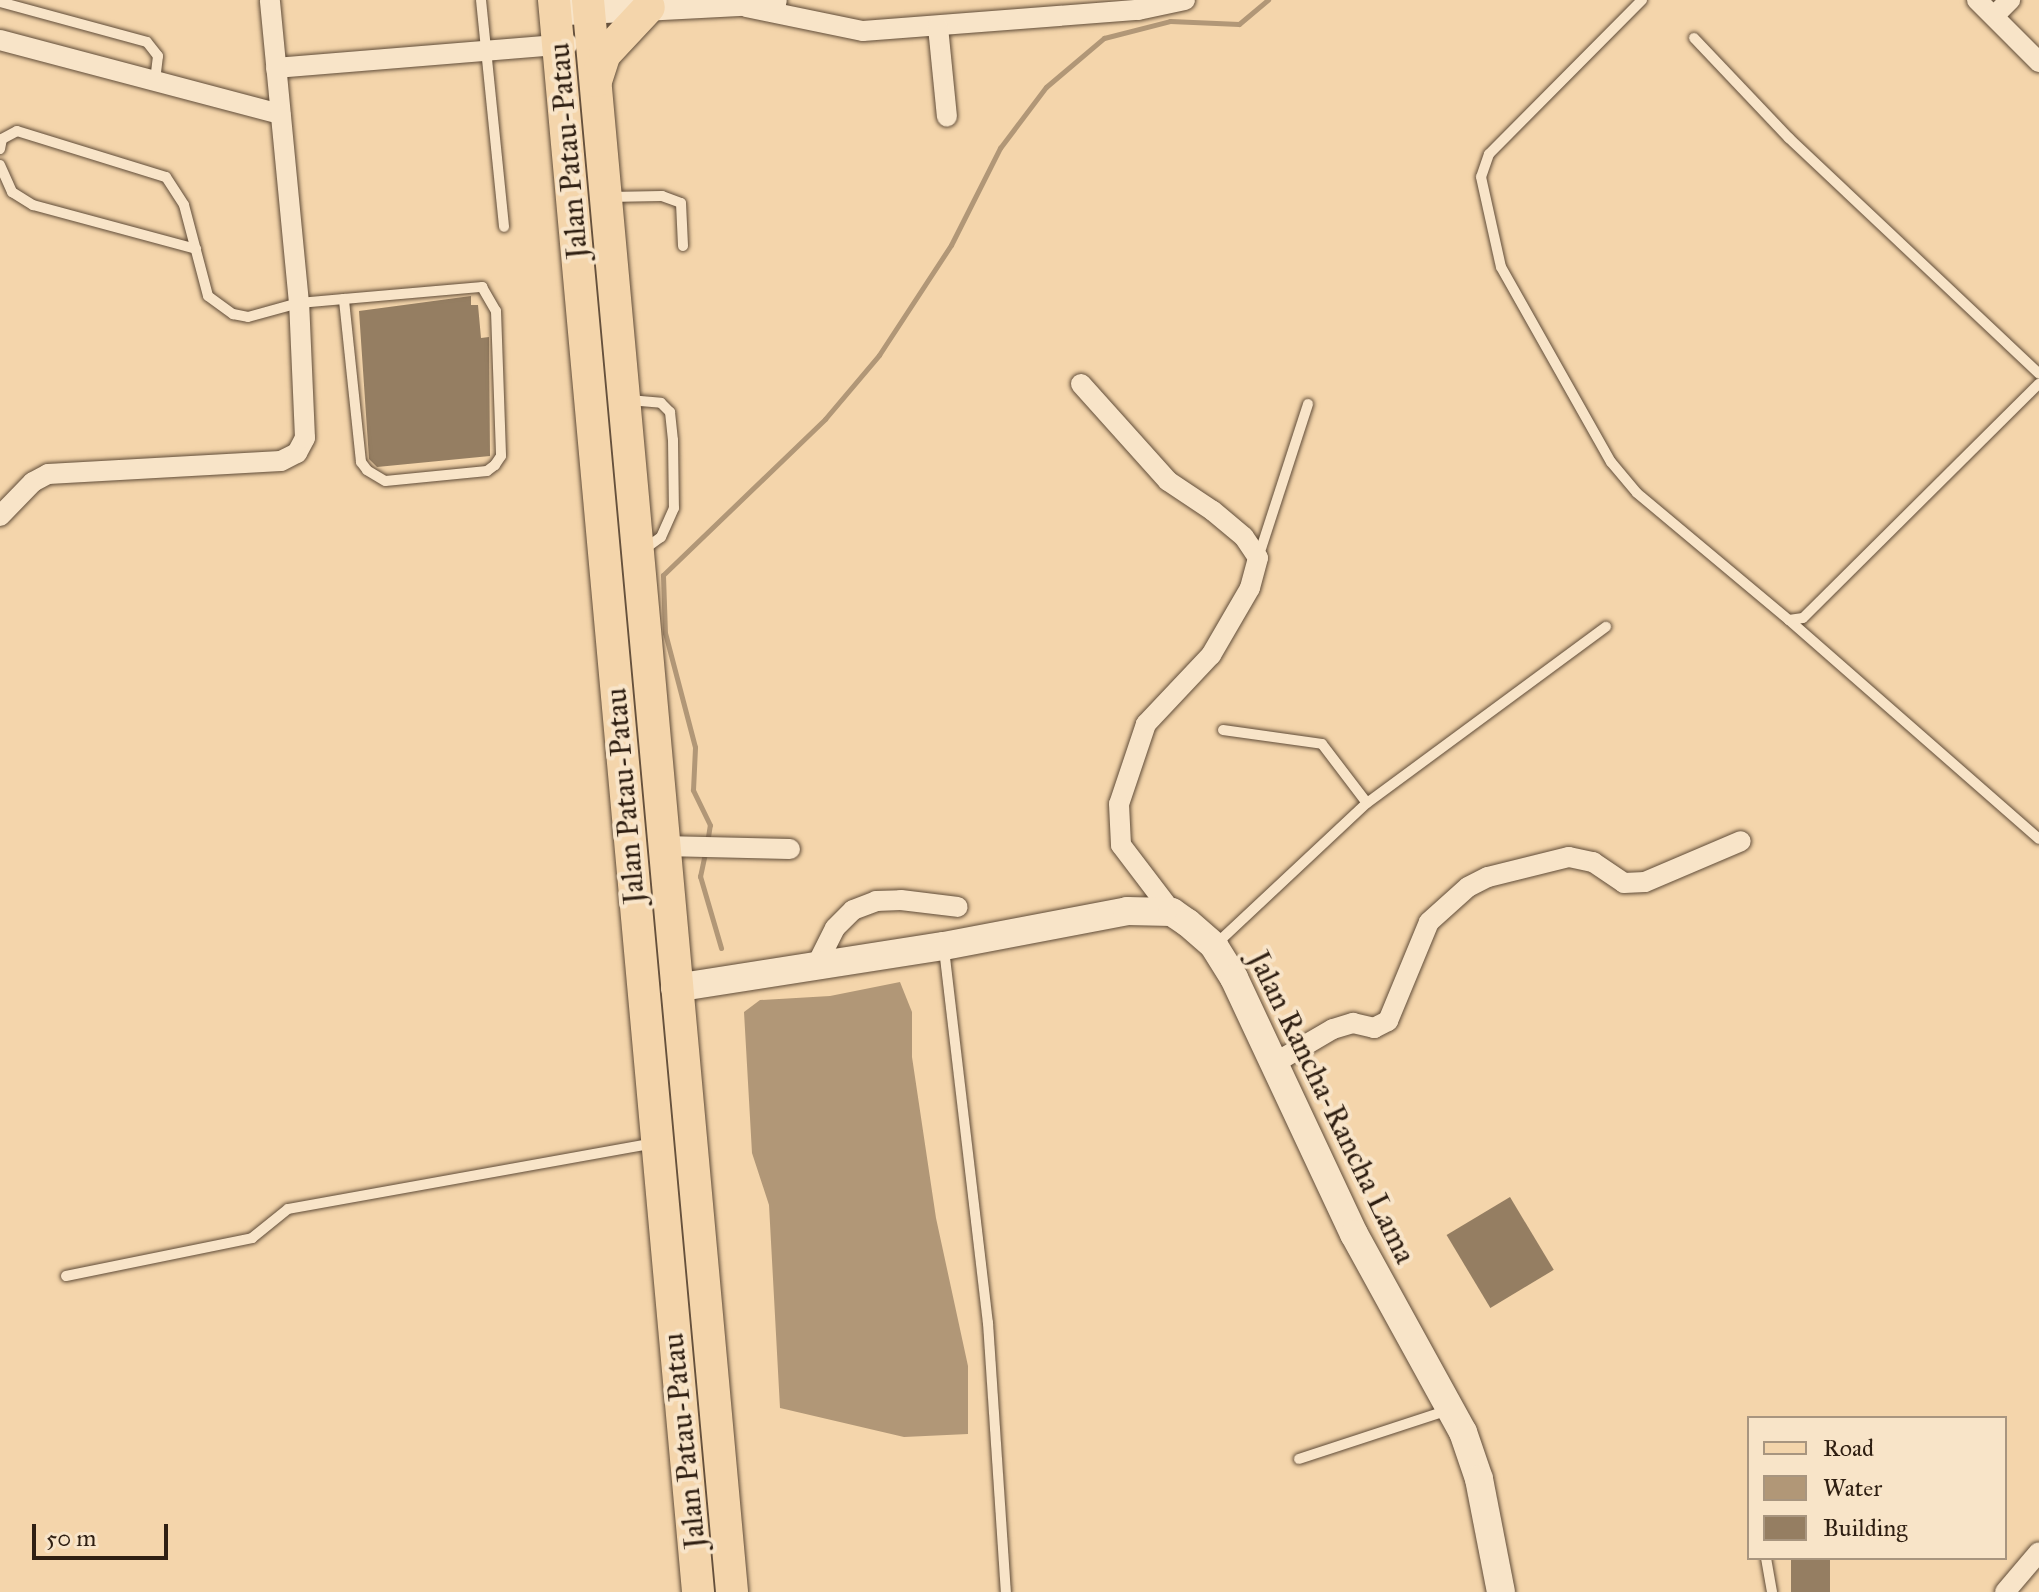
<!DOCTYPE html>
<style>
body{margin:0}
#map{position:relative;width:2039px;height:1592px;overflow:hidden;background:#f4d5ab;font-family:"IM FELL Great Primer",serif}
div>[style]{position:absolute}
[style*='--x']{left:calc(var(--x)*1px);top:calc(var(--y)*1px);width:calc(var(--w)*1px);rotate:calc(var(--a)*1deg)}
.water>*{inset:0;background:#b19777}
.stream>*{height:5px;margin:-2.5px;padding:0 2.5px;transform-origin:2.5px;border-radius:2.5px;background:#b19777}
.building>*{inset:0;background:#957e62;transform-origin:0 0}
.roads{filter:drop-shadow(0 0 2px #604c38) drop-shadow(0 0 2px #604c38)}
.lane>*{height:10px;margin:-5px;padding:0 5px;transform-origin:5px;border-radius:5px;background:#f8e4c8}
.street>*{height:20px;margin:-10px;padding:0 10px;transform-origin:10px;border-radius:10px;background:#f8e4c8}
.secondary>*{height:28px;margin:-14px;padding:0 14px;transform-origin:14px;border-radius:14px;background:#f8e4c8}
.primary>*{height:32px;margin:-16px;padding:0 16px;transform-origin:16px;border-radius:16px;background:#f4d5ab}
span{translate:-50% -50%;white-space:nowrap;text-align:center;line-height:1.15;-webkit-text-stroke:8px #f8e4c8;paint-order:stroke}
.street-label{font-size:30px;color:#2f1f12}
.legend{position:absolute;left:1747px;top:1416px;width:260px;height:144px;box-sizing:border-box;background:#f8e4c8;border:2px solid #a8957f;margin:0;padding:10px 14px;list-style:none;font-size:24px;color:#2f1f12}
.legend li{display:flex;align-items:center;gap:16px;height:40px}
.legend b{width:40px;border:2px solid #a8957f}
.scale{position:absolute;left:32px;top:1524px;width:136px;height:36px;box-sizing:border-box;border:4px solid #2f1f12;border-top:0;padding-left:10px;font-size:24px;line-height:28px;white-space:nowrap;color:#2f1f12;-webkit-text-stroke:6px #f8e4c8;paint-order:stroke}
</style>
<div id="map">
<div class="water">
<i style="clip-path:polygon(900px 982px,912px 1012px,912px 1057px,936px 1218px,968px 1366px,968px 1434px,904px 1437px,780px 1408px,769px 1205px,752px 1153px,744px 1012px,760px 1000px,830px 996px)"></i>
</div>
<div class="stream">
<i style="--x:707;--y:843;--w:18;--a:-81"></i>
<i style="--x:710;--y:825;--w:39;--a:-116"></i>
<i style="--x:693;--y:790;--w:43;--a:-87.3"></i>
<i style="--x:695;--y:747;--w:118;--a:-104.7"></i>
<i style="--x:665;--y:633;--w:58;--a:-92"></i>
<i style="--x:663;--y:575;--w:225;--a:-43.9"></i>
<i style="--x:825;--y:419;--w:84;--a:-49.8"></i>
<i style="--x:879;--y:355;--w:131;--a:-56.8"></i>
<i style="--x:951;--y:245;--w:109;--a:-63.2"></i>
<i style="--x:1000;--y:148;--w:76;--a:-53"></i>
<i style="--x:1046;--y:87;--w:76;--a:-40.2"></i>
<i style="--x:1104;--y:38;--w:68;--a:-14.4"></i>
<i style="--x:1170;--y:21;--w:69;--a:2.5"></i>
<i style="--x:1239;--y:24;--w:38;--a:-40"></i>
<i style="--x:705;--y:853;--w:24;--a:102"></i>
<i style="--x:700;--y:876;--w:75;--a:73.7"></i>
</div>
<div class="building">
<i style="clip-path:polygon(471px 296px,471px 305px,478px 305px,481px 338px,489px 337px,490px 456px,377px 467px,369px 459px,359px 311px)"></i>
<i style="left:1510px;top:1197px;width:85px;height:74px;rotate:59deg"></i>
<i style="left:1791px;top:1558px;width:39px;height:34px"></i>
</div>
<div class="roads">
<div class="lane">
<i style="--x:481;--y:0;--w:228;--a:84.2"></i>
<i style="--x:1642;--y:0;--w:217;--a:134.8"></i>
<i style="--x:1489;--y:154;--w:24;--a:109"></i>
<i style="--x:1481;--y:177;--w:92;--a:77.5"></i>
<i style="--x:1501;--y:267;--w:224;--a:60.6"></i>
<i style="--x:1611;--y:462;--w:40;--a:50"></i>
<i style="--x:1637;--y:493;--w:198;--a:39.9"></i>
<i style="--x:1789;--y:620;--w:14;--a:-8"></i>
<i style="--x:1803;--y:618;--w:332;--a:-44.8"></i>
<i style="--x:0;--y:2;--w:152;--a:15.2"></i>
<i style="--x:147;--y:42;--w:18;--a:52"></i>
<i style="--x:158;--y:56;--w:25;--a:97"></i>
<i style="--x:1694;--y:38;--w:138;--a:46.5"></i>
<i style="--x:1789;--y:138;--w:344;--a:43.3"></i>
<i style="--x:0;--y:149;--w:10;--a:-79"></i>
<i style="--x:2;--y:139;--w:17;--a:-28"></i>
<i style="--x:17;--y:131;--w:156;--a:17.2"></i>
<i style="--x:166;--y:177;--w:33;--a:57"></i>
<i style="--x:184;--y:205;--w:94;--a:75.2"></i>
<i style="--x:208;--y:296;--w:31;--a:36"></i>
<i style="--x:233;--y:314;--w:15;--a:11"></i>
<i style="--x:248;--y:317;--w:53;--a:-15.4"></i>
<i style="--x:299;--y:303;--w:45;--a:-5.1"></i>
<i style="--x:344;--y:299;--w:139;--a:-5"></i>
<i style="--x:482;--y:287;--w:28;--a:60"></i>
<i style="--x:496;--y:311;--w:145;--a:88"></i>
<i style="--x:501;--y:456;--w:11;--a:124"></i>
<i style="--x:495;--y:465;--w:10;--a:143"></i>
<i style="--x:487;--y:471;--w:102;--a:174.4"></i>
<i style="--x:385;--y:481;--w:21;--a:-149"></i>
<i style="--x:367;--y:470;--w:10;--a:-127"></i>
<i style="--x:361;--y:462;--w:164;--a:-96"></i>
<i style="--x:0;--y:165;--w:30;--a:66"></i>
<i style="--x:12;--y:192;--w:25;--a:32"></i>
<i style="--x:33;--y:205;--w:169;--a:15.1"></i>
<i style="--x:608;--y:197;--w:54;--a:-1.1"></i>
<i style="--x:662;--y:196;--w:20;--a:20"></i>
<i style="--x:681;--y:203;--w:43;--a:87.3"></i>
<i style="--x:629;--y:400;--w:32;--a:5"></i>
<i style="--x:661;--y:403;--w:13;--a:45"></i>
<i style="--x:670;--y:412;--w:28;--a:84"></i>
<i style="--x:673;--y:440;--w:68;--a:89.2"></i>
<i style="--x:674;--y:508;--w:32;--a:114"></i>
<i style="--x:661;--y:537;--w:22;--a:144"></i>
<i style="--x:1258;--y:558;--w:162;--a:-72"></i>
<i style="--x:1789;--y:620;--w:332;--a:41.2"></i>
<i style="--x:1223;--y:730;--w:100;--a:8"></i>
<i style="--x:1322;--y:744;--w:74;--a:52.7"></i>
<i style="--x:1214;--y:946;--w:209;--a:-43.1"></i>
<i style="--x:1367;--y:803;--w:297;--a:-36.4"></i>
<i style="--x:944;--y:949;--w:377;--a:83.3"></i>
<i style="--x:988;--y:1323;--w:270;--a:86.2"></i>
<i style="--x:66;--y:1276;--w:190;--a:-11.5"></i>
<i style="--x:252;--y:1238;--w:46;--a:-38.9"></i>
<i style="--x:288;--y:1209;--w:372;--a:-10.2"></i>
<i style="--x:1299;--y:1459;--w:158;--a:-18.1"></i>
<i style="--x:1766;--y:1558;--w:35;--a:80"></i>
</div>
<div class="street">
<i style="--x:1977;--y:0;--w:88;--a:45"></i>
<i style="--x:746;--y:7;--w:119;--a:11.6"></i>
<i style="--x:863;--y:31;--w:276;--a:-4.4"></i>
<i style="--x:1138;--y:10;--w:48;--a:-12"></i>
<i style="--x:1994;--y:16;--w:23;--a:-45"></i>
<i style="--x:938;--y:27;--w:90;--a:84.3"></i>
<i style="--x:0;--y:40;--w:290;--a:14.8"></i>
<i style="--x:276;--y:68;--w:293;--a:-4.7"></i>
<i style="--x:1081;--y:384;--w:130;--a:48.1"></i>
<i style="--x:1168;--y:481;--w:54;--a:33.7"></i>
<i style="--x:1213;--y:511;--w:40;--a:40"></i>
<i style="--x:1244;--y:537;--w:25;--a:56"></i>
<i style="--x:1258;--y:558;--w:31;--a:105"></i>
<i style="--x:1250;--y:588;--w:78;--a:120.2"></i>
<i style="--x:1211;--y:655;--w:95;--a:133.3"></i>
<i style="--x:1146;--y:724;--w:84;--a:108.6"></i>
<i style="--x:1119;--y:804;--w:41;--a:87.2"></i>
<i style="--x:1121;--y:845;--w:84;--a:52.7"></i>
<i style="--x:0;--y:516;--w:47;--a:-45.9"></i>
<i style="--x:33;--y:482;--w:17;--a:-28"></i>
<i style="--x:48;--y:474;--w:233;--a:-3.2"></i>
<i style="--x:281;--y:461;--w:18;--a:-27"></i>
<i style="--x:297;--y:453;--w:17;--a:-62"></i>
<i style="--x:305;--y:438;--w:135;--a:-92.5"></i>
<i style="--x:299;--y:303;--w:304;--a:-95.5"></i>
<i style="--x:663;--y:846;--w:127;--a:1.4"></i>
<i style="--x:816;--y:966;--w:42;--a:-63.4"></i>
<i style="--x:835;--y:928;--w:25;--a:-45"></i>
<i style="--x:853;--y:910;--w:25;--a:-21"></i>
<i style="--x:876;--y:901;--w:25;--a:-2"></i>
<i style="--x:901;--y:900;--w:57;--a:7"></i>
<i style="--x:1273;--y:1064;--w:69;--a:-30.3"></i>
<i style="--x:1333;--y:1029;--w:21;--a:-17"></i>
<i style="--x:1353;--y:1023;--w:22;--a:13"></i>
<i style="--x:1374;--y:1028;--w:16;--a:-27"></i>
<i style="--x:1388;--y:1021;--w:107;--a:-67.5"></i>
<i style="--x:1429;--y:922;--w:52;--a:-41.9"></i>
<i style="--x:1468;--y:887;--w:22;--a:-27"></i>
<i style="--x:1488;--y:877;--w:83;--a:-13.9"></i>
<i style="--x:1569;--y:857;--w:25;--a:12"></i>
<i style="--x:1593;--y:862;--w:37;--a:34"></i>
<i style="--x:1624;--y:883;--w:21;--a:-3"></i>
<i style="--x:1645;--y:882;--w:104;--a:-23.1"></i>
<i style="--x:2005;--y:1592;--w:52;--a:-49.6"></i>
</div>
<div class="secondary">
<i style="--x:566;--y:11;--w:207;--a:-3"></i>
<i style="--x:675;--y:988;--w:272;--a:-8.9"></i>
<i style="--x:944;--y:946;--w:186;--a:-10.8"></i>
<i style="--x:1127;--y:911;--w:45;--a:1.3"></i>
<i style="--x:1172;--y:912;--w:19;--a:35"></i>
<i style="--x:1188;--y:923;--w:35;--a:41"></i>
<i style="--x:1214;--y:946;--w:38;--a:58"></i>
<i style="--x:1234;--y:978;--w:283;--a:64.9"></i>
<i style="--x:1354;--y:1234;--w:226;--a:61.2"></i>
<i style="--x:1463;--y:1432;--w:50;--a:71.2"></i>
<i style="--x:1479;--y:1479;--w:115;--a:79"></i>
</div>
<div class="primary">
<i style="--x:554;--y:0;--w:1598;--a:84.83"></i>
<i style="--x:588;--y:0;--w:1598;--a:84.83"></i>
<i style="--x:596;--y:81;--w:28;--a:-72"></i>
<i style="--x:605;--y:54;--w:64;--a:-46.9"></i>
</div>
</div>
<div class="street-label">
<span style="left:568px;top:151px;rotate:-95deg">Jalan Patau-Patau</span>
<span style="left:625px;top:796px;rotate:-95deg">Jalan Patau-Patau</span>
<span style="left:1332px;top:1107px;rotate:64deg">Jalan Rancha-Rancha Lama</span>
<span style="left:684px;top:1441px;rotate:-96deg">Jalan Patau-Patau</span>
</div>
<ul class="legend">
<li><b style="height:10px;background:#f4d5ab"></b>Road</li>
<li><b style="height:22px;background:#b19777"></b>Water</li>
<li><b style="height:22px;background:#957e62"></b>Building</li>
</ul>
<div class="scale">50 m</div>
</div>
